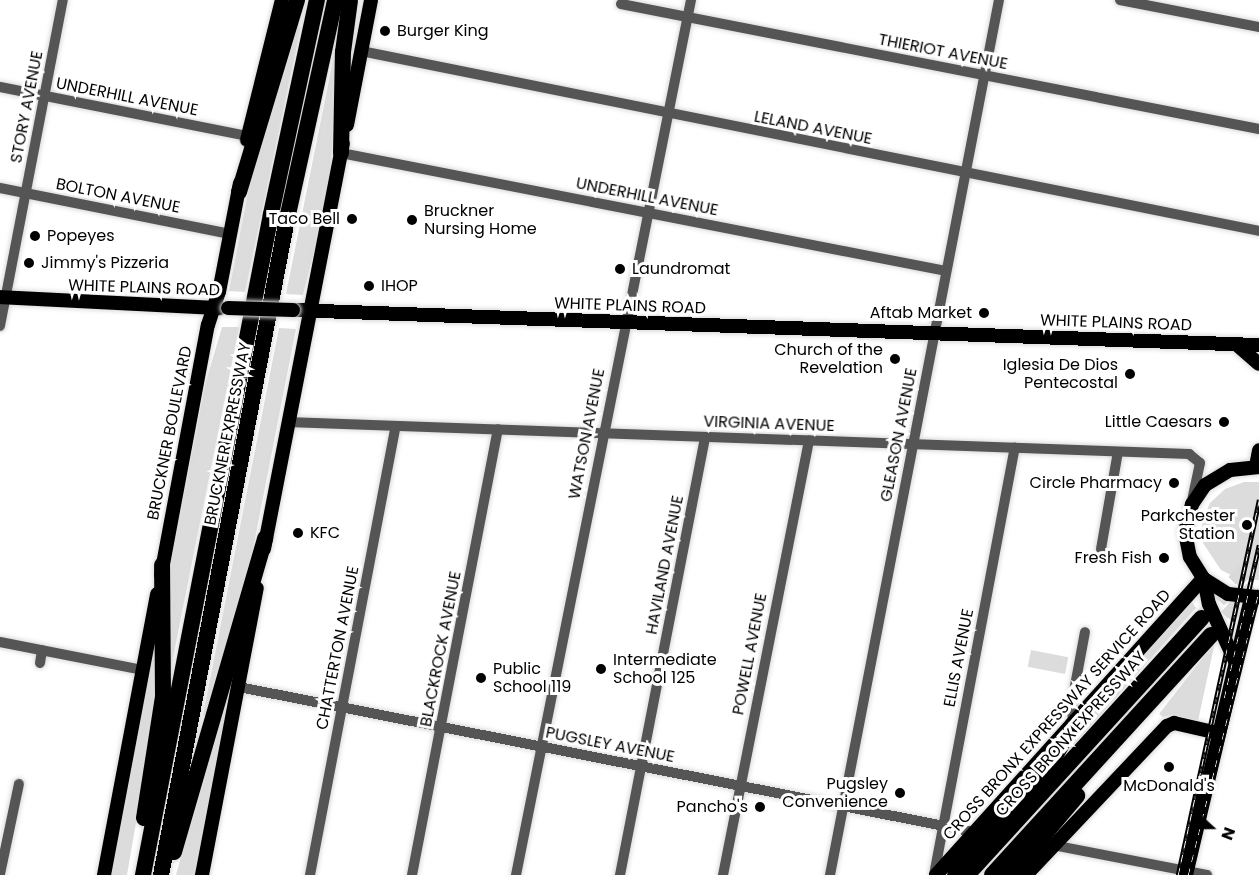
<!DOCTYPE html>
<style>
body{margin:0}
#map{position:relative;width:1259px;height:875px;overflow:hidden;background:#fff;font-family:Poppins,sans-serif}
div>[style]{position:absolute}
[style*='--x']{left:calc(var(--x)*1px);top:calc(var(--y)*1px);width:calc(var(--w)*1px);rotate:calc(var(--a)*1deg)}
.green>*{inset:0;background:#dcdcdc;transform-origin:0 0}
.highway-tunnel>*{height:16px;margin-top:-8px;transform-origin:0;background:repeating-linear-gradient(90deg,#d9d9d9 0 16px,transparent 0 24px)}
.roads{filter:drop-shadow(0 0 2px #dbdbdb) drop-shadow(0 0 2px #dbdbdb)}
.minor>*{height:10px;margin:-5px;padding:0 5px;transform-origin:5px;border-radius:5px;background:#555}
.major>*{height:14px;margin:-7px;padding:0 7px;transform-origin:7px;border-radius:7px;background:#000}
.highway>*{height:16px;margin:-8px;padding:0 8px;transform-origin:8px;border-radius:8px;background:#000}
.rail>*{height:4.5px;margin-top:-2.25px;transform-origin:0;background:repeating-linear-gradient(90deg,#fff 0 7px,#000 0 14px);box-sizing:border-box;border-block:2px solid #000}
.bridges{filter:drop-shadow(0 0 2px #dbdbdb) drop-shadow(0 0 2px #dbdbdb)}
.major-bridge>*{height:14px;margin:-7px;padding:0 7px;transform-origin:7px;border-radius:7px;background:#000}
.dots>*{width:16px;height:16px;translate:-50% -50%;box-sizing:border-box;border:3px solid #fff;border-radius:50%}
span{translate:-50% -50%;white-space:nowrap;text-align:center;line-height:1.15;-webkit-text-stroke:6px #fff;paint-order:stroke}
.poi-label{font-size:16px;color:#000}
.left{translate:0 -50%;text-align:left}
.right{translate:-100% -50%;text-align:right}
.street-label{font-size:16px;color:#000}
.north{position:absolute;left:1181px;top:797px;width:60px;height:60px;-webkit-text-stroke:4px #fff;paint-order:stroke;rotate:111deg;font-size:16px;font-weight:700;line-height:24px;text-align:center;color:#000}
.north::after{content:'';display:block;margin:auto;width:21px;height:27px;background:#000;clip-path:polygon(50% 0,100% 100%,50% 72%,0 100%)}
</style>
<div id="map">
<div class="green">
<i style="clip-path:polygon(298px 18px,300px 31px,245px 292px,229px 291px,258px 140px)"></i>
<i style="clip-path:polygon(334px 55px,337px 55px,331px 163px,326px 204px,303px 295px,286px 294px)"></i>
<i style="clip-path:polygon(222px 327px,239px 327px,171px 668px,171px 561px,205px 385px)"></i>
<i style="clip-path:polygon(279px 328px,296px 329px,252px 554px,208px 716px,203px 715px)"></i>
<i style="clip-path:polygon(1244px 482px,1259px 482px,1259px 580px,1239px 579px,1221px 570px,1203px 543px,1202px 522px,1210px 503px,1225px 489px)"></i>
<i style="clip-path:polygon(1191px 601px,1196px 608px,1059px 761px,1084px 717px)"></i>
<i style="clip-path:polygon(156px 638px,157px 701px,127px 875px,109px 875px)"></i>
<i style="clip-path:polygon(1215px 642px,1198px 721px,1173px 715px,1163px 717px,1159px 714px)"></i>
<i style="left:1031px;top:650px;width:38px;height:17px;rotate:11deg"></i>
<i style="clip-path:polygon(239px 655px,195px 875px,176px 875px,187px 835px)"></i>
</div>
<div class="highway-tunnel">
<i style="--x:1202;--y:618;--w:85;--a:-47.9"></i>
<i style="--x:1211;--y:635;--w:72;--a:-47.8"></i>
</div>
<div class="roads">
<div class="minor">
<i style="--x:1120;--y:0;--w:142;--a:11"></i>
<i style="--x:621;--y:4;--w:650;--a:11.09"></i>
<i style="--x:361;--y:51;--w:916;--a:11.33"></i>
<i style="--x:0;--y:87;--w:253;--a:11.2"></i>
<i style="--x:341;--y:153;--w:616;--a:11.04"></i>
<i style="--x:0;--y:188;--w:236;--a:11.3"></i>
<i style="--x:0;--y:326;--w:332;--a:-79.1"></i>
<i style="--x:287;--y:422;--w:903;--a:2.03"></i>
<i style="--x:1189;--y:454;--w:14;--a:39"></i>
<i style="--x:1200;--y:463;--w:39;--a:102"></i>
<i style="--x:1101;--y:549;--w:98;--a:-80.1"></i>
<i style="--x:0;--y:642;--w:146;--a:11.1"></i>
<i style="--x:40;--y:663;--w:13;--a:-81"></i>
<i style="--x:239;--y:687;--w:750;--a:11.15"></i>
<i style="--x:1073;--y:724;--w:22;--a:-93"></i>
<i style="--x:1072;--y:702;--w:71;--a:-79.5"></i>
<i style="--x:1053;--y:845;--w:157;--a:11"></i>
<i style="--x:0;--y:874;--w:92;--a:-78.1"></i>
<i style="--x:310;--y:875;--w:457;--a:-79.2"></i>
<i style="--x:412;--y:875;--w:454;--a:-79.1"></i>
<i style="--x:516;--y:875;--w:892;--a:-78.69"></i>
<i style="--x:620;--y:875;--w:446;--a:-79"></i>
<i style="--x:723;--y:875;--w:443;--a:-78.8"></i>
<i style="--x:830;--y:875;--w:891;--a:-79.07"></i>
<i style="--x:934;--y:875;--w:435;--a:-79.3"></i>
</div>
<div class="major">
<i style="--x:347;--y:125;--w:127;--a:-79.1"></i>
<i style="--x:247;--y:140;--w:144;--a:-76"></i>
<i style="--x:0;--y:297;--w:220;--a:2.9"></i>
<i style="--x:293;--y:310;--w:967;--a:2.08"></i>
<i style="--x:1236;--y:344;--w:30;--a:41"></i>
<i style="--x:1256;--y:466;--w:16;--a:-79"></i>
<i style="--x:1259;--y:467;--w:29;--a:174"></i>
<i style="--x:1230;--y:470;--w:29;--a:149"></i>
<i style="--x:1205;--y:485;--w:23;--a:124"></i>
<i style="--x:1192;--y:504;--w:29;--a:104"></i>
<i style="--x:1185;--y:532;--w:25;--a:79"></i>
<i style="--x:1190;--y:557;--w:26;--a:58"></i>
<i style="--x:1204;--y:579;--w:28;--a:32"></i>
<i style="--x:1228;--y:594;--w:31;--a:6"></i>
<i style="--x:264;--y:549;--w:413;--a:-79"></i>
<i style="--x:161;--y:575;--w:254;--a:-79.4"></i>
<i style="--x:208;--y:325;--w:35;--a:-72"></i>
<i style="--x:219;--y:292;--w:111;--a:-79.1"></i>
<i style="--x:1204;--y:579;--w:25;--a:79"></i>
<i style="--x:1209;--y:604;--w:63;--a:65.5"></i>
<i style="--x:104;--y:875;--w:286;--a:-79.3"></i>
<i style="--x:202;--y:875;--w:292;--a:-79.2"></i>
<i style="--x:936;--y:875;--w:399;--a:-48"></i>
<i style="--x:1026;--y:875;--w:205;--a:-46.6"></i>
<i style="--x:1167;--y:726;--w:8;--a:-23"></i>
<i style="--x:1174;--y:723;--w:45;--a:12.8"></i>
<i style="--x:1186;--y:875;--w:285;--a:-76.8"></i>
</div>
<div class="highway">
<i style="--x:341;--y:153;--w:101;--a:-88.9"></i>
<i style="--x:343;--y:52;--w:52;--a:-82.3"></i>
<i style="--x:239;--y:192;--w:201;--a:-73.2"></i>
<i style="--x:144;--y:818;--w:122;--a:-81.1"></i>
<i style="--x:163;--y:697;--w:132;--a:-90.4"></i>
<i style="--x:174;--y:852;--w:327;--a:-73.8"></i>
<i style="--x:143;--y:875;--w:673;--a:-79.04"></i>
<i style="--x:271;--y:214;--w:219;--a:-77.9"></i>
<i style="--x:161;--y:875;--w:668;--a:-79.13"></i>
<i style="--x:287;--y:219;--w:224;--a:-77.6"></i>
<i style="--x:955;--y:875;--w:151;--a:-49.6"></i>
<i style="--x:1053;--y:760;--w:41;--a:-60.9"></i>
<i style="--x:967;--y:875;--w:348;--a:-47.6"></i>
<i style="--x:992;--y:875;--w:325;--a:-47.6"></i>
<i style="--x:1010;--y:875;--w:104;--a:-49.7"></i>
</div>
</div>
<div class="rail">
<i style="--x:1224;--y:698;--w:157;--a:-77.1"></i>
<i style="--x:1178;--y:875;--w:384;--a:-77.8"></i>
<i style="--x:1188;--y:875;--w:294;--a:-76"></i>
</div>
<div class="bridges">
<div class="major-bridge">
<i style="--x:228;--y:308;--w:65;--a:1.8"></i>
</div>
</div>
<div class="dots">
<i style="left:385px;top:31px;background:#000"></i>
<i style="left:352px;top:219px;background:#000"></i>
<i style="left:412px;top:220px;background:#000"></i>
<i style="left:35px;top:236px;background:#000"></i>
<i style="left:29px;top:263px;background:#000"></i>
<i style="left:620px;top:269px;background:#000"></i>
<i style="left:369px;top:286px;background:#000"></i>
<i style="left:984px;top:313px;background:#000"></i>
<i style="left:895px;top:359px;background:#000"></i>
<i style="left:1130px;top:374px;background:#000"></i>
<i style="left:1224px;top:422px;background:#000"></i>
<i style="left:1174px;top:483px;background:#000"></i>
<i style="left:1247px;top:525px;background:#000"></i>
<i style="left:298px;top:533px;background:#000"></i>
<i style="left:1164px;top:558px;background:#000"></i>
<i style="left:601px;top:669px;background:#000"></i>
<i style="left:481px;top:678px;background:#000"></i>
<i style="left:1169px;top:767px;background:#000"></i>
<i style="left:900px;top:793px;background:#000"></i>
<i style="left:760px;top:807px;background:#000"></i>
</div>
<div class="poi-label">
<span class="left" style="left:397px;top:31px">Burger King</span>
<span class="left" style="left:424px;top:220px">Bruckner<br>Nursing Home</span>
<span class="right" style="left:340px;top:219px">Taco Bell</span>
<span class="left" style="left:47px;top:236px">Popeyes</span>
<span class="left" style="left:41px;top:263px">Jimmy's Pizzeria</span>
<span class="left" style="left:632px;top:269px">Laundromat</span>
<span class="left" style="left:381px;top:286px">IHOP</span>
<span class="right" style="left:972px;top:313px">Aftab Market</span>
<span class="right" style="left:883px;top:359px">Church of the<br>Revelation</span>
<span class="right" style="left:1118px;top:374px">Iglesia De Dios<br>Pentecostal</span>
<span class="right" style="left:1212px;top:422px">Little Caesars</span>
<span class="right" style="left:1162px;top:483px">Circle Pharmacy</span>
<span class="right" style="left:1235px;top:525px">Parkchester<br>Station</span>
<span class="left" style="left:310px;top:533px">KFC</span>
<span class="right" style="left:1152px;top:558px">Fresh Fish</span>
<span class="left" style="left:613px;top:669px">Intermediate<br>School 125</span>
<span class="left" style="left:493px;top:678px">Public<br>School 119</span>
<span class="right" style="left:888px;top:793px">Pugsley<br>Convenience</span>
<span style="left:1169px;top:786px">McDonald's</span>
<span class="right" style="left:748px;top:807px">Pancho's</span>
</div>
<div class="street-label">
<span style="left:943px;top:52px;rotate:11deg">THIERIOT AVENUE</span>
<span style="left:127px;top:97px;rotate:11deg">UNDERHILL AVENUE</span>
<span style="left:27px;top:107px;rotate:-79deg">STORY AVENUE</span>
<span style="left:813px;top:128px;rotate:11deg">LELAND AVENUE</span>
<span style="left:118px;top:196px;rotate:11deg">BOLTON AVENUE</span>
<span style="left:647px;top:197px;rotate:11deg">UNDERHILL AVENUE</span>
<span style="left:144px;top:288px;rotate:2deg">WHITE PLAINS ROAD</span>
<span style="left:630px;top:306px;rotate:2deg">WHITE PLAINS ROAD</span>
<span style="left:1116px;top:323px;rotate:2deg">WHITE PLAINS ROAD</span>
<span style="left:769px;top:424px;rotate:2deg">VIRGINIA AVENUE</span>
<span style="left:170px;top:433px;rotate:-79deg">BRUCKNER BOULEVARD</span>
<span style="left:228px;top:434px;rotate:-79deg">BRUCKNER EXPRESSWAY</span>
<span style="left:587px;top:434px;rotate:-79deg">WATSON AVENUE</span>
<span style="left:899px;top:435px;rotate:-79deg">GLEASON AVENUE</span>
<span style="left:665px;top:565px;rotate:-79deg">HAVILAND AVENUE</span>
<span style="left:338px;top:648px;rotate:-79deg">CHATTERTON AVENUE</span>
<span style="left:441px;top:649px;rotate:-79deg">BLACKROCK AVENUE</span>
<span style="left:750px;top:654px;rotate:-79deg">POWELL AVENUE</span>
<span style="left:959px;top:658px;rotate:-79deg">ELLIS AVENUE</span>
<span style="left:1057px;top:715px;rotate:-48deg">CROSS BRONX EXPRESSWAY SERVICE ROAD</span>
<span style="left:1071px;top:734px;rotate:-48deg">CROSS BRONX EXPRESSWAY</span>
<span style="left:610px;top:745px;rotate:11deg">PUGSLEY AVENUE</span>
</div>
<div class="north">N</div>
</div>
